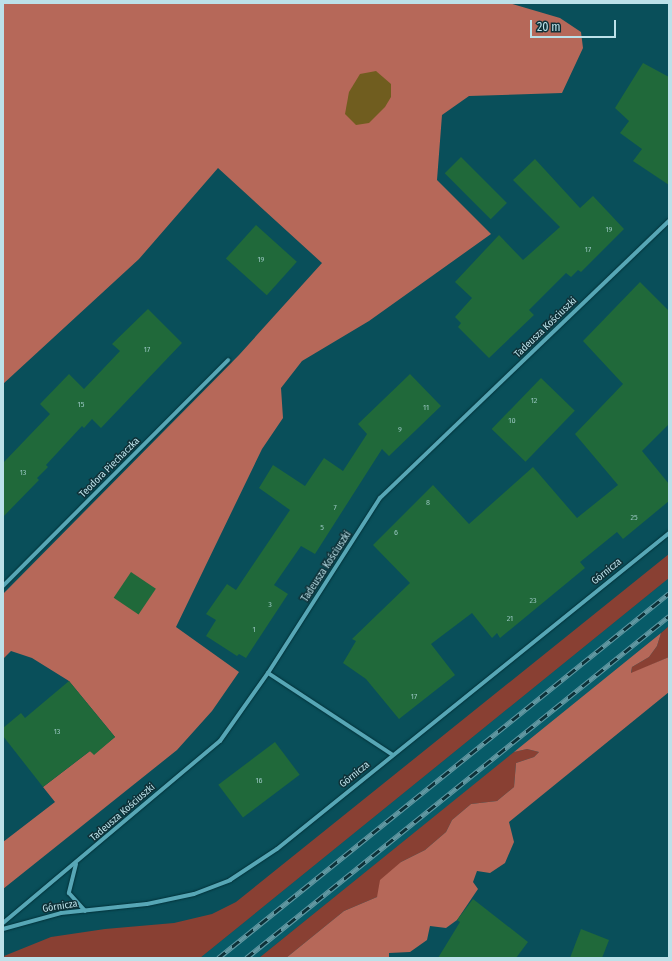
<!DOCTYPE html>
<meta charset="utf-8">
<style>
body{margin:0}
#map{position:relative;width:672px;height:961px;overflow:hidden;background:#094f5a;font-family:"Fira Sans Condensed",sans-serif}
div>[style]{position:absolute}
[style*='--x']{left:calc(var(--x)*1px);top:calc(var(--y)*1px);width:calc(var(--w)*1px);rotate:calc(var(--a)*1deg)}
.built>*{inset:0;background:#075b68}
.green>*{inset:0;background:#894033}
.forest>*{inset:0;background:#b66859}
.water>*{inset:0;background:#705d1f}
.building>*{inset:0;background:#20693a;transform-origin:0 0}
.roads{filter:drop-shadow(0 0 1px #03323a) drop-shadow(0 0 1px #03323a)}
.street>*{height:4px;margin:-2px;padding:0 2px;transform-origin:2px;border-radius:2px;background:#57a7b6}
.rail>*{height:4.5px;margin-top:-2.25px;transform-origin:0;background:repeating-linear-gradient(90deg,#0f3138 0 9px,#6398a2 0 18px);box-sizing:border-box;border-block:1px solid #6398a2}
span{translate:-50% -50%;white-space:nowrap;text-align:center;line-height:1.15;-webkit-text-stroke:3px #0f3138;paint-order:stroke}
.number-label{font-size:8px;color:#95c3bd}
.number-label span{-webkit-text-stroke-width:0}
.street-label{font-size:10px;color:#bce1e9}
.frame{position:absolute;inset:0;border:4px solid #bce1e9;pointer-events:none}
.scale{position:absolute;left:530px;top:20px;width:86px;height:18px;box-sizing:border-box;border:2px solid #bce1e9;border-top:0;padding-left:5px;font-size:12px;line-height:14px;white-space:nowrap;color:#bce1e9;-webkit-text-stroke:3px #0f3138;paint-order:stroke}
</style>
<div id="map">
<div class="built">
<i style="clip-path:polygon(669px 578px,669px 626px,608px 677px,259px 958px,200px 958px)"></i>
</div>
<div class="green">
<i style="clip-path:polygon(669px 554px,669px 578px,200px 958px,5px 958px,4px 956px,51px 937px,105px 929px,174px 923px,212px 914px,236px 902px)"></i>
<i style="clip-path:polygon(669px 626px,669px 657px,631px 674px,632px 667px,649px 657px,657px 646px,661px 633px)"></i>
<i style="clip-path:polygon(527px 749px,539px 752px,534px 757px,516px 763px,514px 787px,497px 801px,471px 804px,452px 820px,446px 832px,425px 850px,401px 862px,377px 897px,344px 911px,286px 958px,259px 958px,514px 752px)"></i>
</div>
<div class="forest">
<i style="clip-path:polygon(3px 3px,509px 3px,560px 18px,581px 32px,583px 48px,562px 93px,469px 96px,442px 115px,437px 180px,491px 234px,369px 321px,302px 361px,281px 388px,283px 418px,262px 449px,176px 627px,239px 672px,212px 711px,177px 750px,3px 889px,3px 842px,55px 802px,43px 787px,90px 751px,94px 754px,115px 737px,69px 681px,32px 658px,11px 651px,3px 659px,3px 594px,239px 355px,322px 263px,218px 168px,139px 259px,3px 384px)"></i>
<i style="clip-path:polygon(661px 633px,657px 646px,649px 657px,632px 667px,631px 673px,669px 657px,669px 692px,509px 822px,514px 842px,505px 863px,490px 873px,477px 871px,473px 882px,478px 889px,457px 920px,446px 928px,430px 926px,427px 940px,410px 952px,389px 953px,389px 958px,286px 958px,344px 911px,377px 897px,380px 880px,401px 862px,425px 850px,446px 832px,452px 820px,471px 804px,497px 801px,514px 787px,516px 763px,534px 757px,539px 752px,527px 749px,514px 752px)"></i>
</div>
<div class="water">
<i style="clip-path:polygon(376px 71px,391px 84px,391px 97px,385px 107px,369px 123px,356px 125px,345px 114px,349px 92px,360px 74px)"></i>
</div>
<div class="building">
<i style="clip-path:polygon(643px 63px,669px 77px,669px 185px,633px 161px,642px 149px,620px 133px,629px 121px,615px 108px)"></i>
<i style="left:461px;top:157px;width:65px;height:23px;rotate:45deg"></i>
<i style="clip-path:polygon(535px 159px,580px 208px,593px 196px,624px 229px,581px 272px,578px 270px,571px 277px,566px 273px,529px 310px,534px 315px,489px 358px,458px 327px,461px 323px,455px 317px,472px 298px,455px 282px,499px 235px,523px 260px,560px 227px,513px 180px)"></i>
<i style="left:256px;top:225px;width:55px;height:45px;rotate:42deg"></i>
<i style="clip-path:polygon(640px 282px,669px 311px,669px 424px,642px 451px,669px 484px,669px 501px,623px 539px,617px 532px,580px 562px,585px 568px,500px 638px,497px 633px,492px 638px,472px 613px,431px 644px,455px 675px,399px 719px,366px 679px,343px 663px,356px 641px,352px 639px,410px 583px,373px 545px,433px 485px,469px 524px,533px 467px,577px 518px,618px 485px,575px 434px,623px 384px,583px 341px)"></i>
<i style="clip-path:polygon(148px 309px,182px 343px,101px 428px,92px 419px,84px 428px,82px 426px,46px 465px,48px 467px,37px 478px,39px 480px,3px 517px,3px 463px,50px 414px,40px 404px,69px 374px,84px 389px,120px 351px,112px 344px)"></i>
<i style="clip-path:polygon(410px 374px,441px 406px,389px 456px,382px 449px,315px 554px,301px 546px,274px 585px,288px 594px,246px 658px,239px 654px,237px 656px,206px 636px,216px 620px,206px 614px,227px 584px,236px 590px,290px 510px,259px 488px,273px 465px,305px 486px,324px 458px,343px 471px,367px 434px,358px 424px)"></i>
<i style="left:541px;top:378px;width:47px;height:71px;rotate:44deg"></i>
<i style="left:131px;top:572px;width:30px;height:31px;rotate:34deg"></i>
<i style="clip-path:polygon(69px 681px,115px 737px,94px 755px,90px 751px,43px 787px,3px 736px,3px 728px,21px 713px,25px 718px)"></i>
<i style="left:275px;top:742px;width:41px;height:71px;rotate:53deg"></i>
<i style="clip-path:polygon(473px 899px,528px 942px,516px 958px,438px 958px,460px 922px,457px 920px)"></i>
<i style="clip-path:polygon(581px 929px,609px 940px,602px 958px,570px 958px)"></i>
</div>
<div class="roads">
<div class="street">
<i style="--x:3;--y:586;--w:319;--a:-45.1"></i>
<i style="--x:268;--y:673;--w:149;--a:33.3"></i>
<i style="--x:76;--y:864;--w:30;--a:104"></i>
<i style="--x:69;--y:893;--w:24;--a:48"></i>
<i style="--x:3;--y:923;--w:283;--a:-40"></i>
<i style="--x:220;--y:741;--w:83;--a:-54.8"></i>
<i style="--x:268;--y:673;--w:208;--a:-57.4"></i>
<i style="--x:380;--y:498;--w:400;--a:-43.8"></i>
<i style="--x:3;--y:929;--w:60;--a:-15.4"></i>
<i style="--x:61;--y:913;--w:86;--a:-6"></i>
<i style="--x:147;--y:904;--w:48;--a:-12"></i>
<i style="--x:194;--y:894;--w:39;--a:-21"></i>
<i style="--x:230;--y:880;--w:56;--a:-33.4"></i>
<i style="--x:277;--y:849;--w:504;--a:-38.87"></i>
</div>
</div>
<div class="rail">
<i style="--x:218;--y:958;--w:580;--a:-38.98"></i>
<i style="--x:246;--y:958;--w:544;--a:-38.96"></i>
</div>
<div class="number-label">
<span style="left:609px;top:230px">19</span>
<span style="left:588px;top:250px">17</span>
<span style="left:261px;top:260px">19</span>
<span style="left:147px;top:350px">17</span>
<span style="left:534px;top:401px">12</span>
<span style="left:81px;top:405px">15</span>
<span style="left:426px;top:408px">11</span>
<span style="left:512px;top:421px">10</span>
<span style="left:400px;top:430px">9</span>
<span style="left:23px;top:473px">13</span>
<span style="left:428px;top:503px">8</span>
<span style="left:335px;top:508px">7</span>
<span style="left:634px;top:518px">25</span>
<span style="left:322px;top:528px">5</span>
<span style="left:396px;top:533px">6</span>
<span style="left:533px;top:601px">23</span>
<span style="left:270px;top:605px">3</span>
<span style="left:510px;top:619px">21</span>
<span style="left:254px;top:630px">1</span>
<span style="left:414px;top:697px">17</span>
<span style="left:57px;top:732px">13</span>
<span style="left:259px;top:781px">16</span>
</div>
<div class="street-label">
<span style="left:546px;top:328px;rotate:-44deg">Tadeusza Kościuszki</span>
<span style="left:110px;top:468px;rotate:-45deg">Teodora Piechaczka</span>
<span style="left:327px;top:567px;rotate:-57deg">Tadeusza Kościuszki</span>
<span style="left:607px;top:572px;rotate:-39deg">Górnicza</span>
<span style="left:355px;top:775px;rotate:-39deg">Górnicza</span>
<span style="left:123px;top:813px;rotate:-41deg">Tadeusza Kościuszki</span>
<span style="left:60px;top:907px;rotate:-9deg">Górnicza</span>
</div>
<div class="frame"></div>
<div class="scale">20 m</div>
</div>
